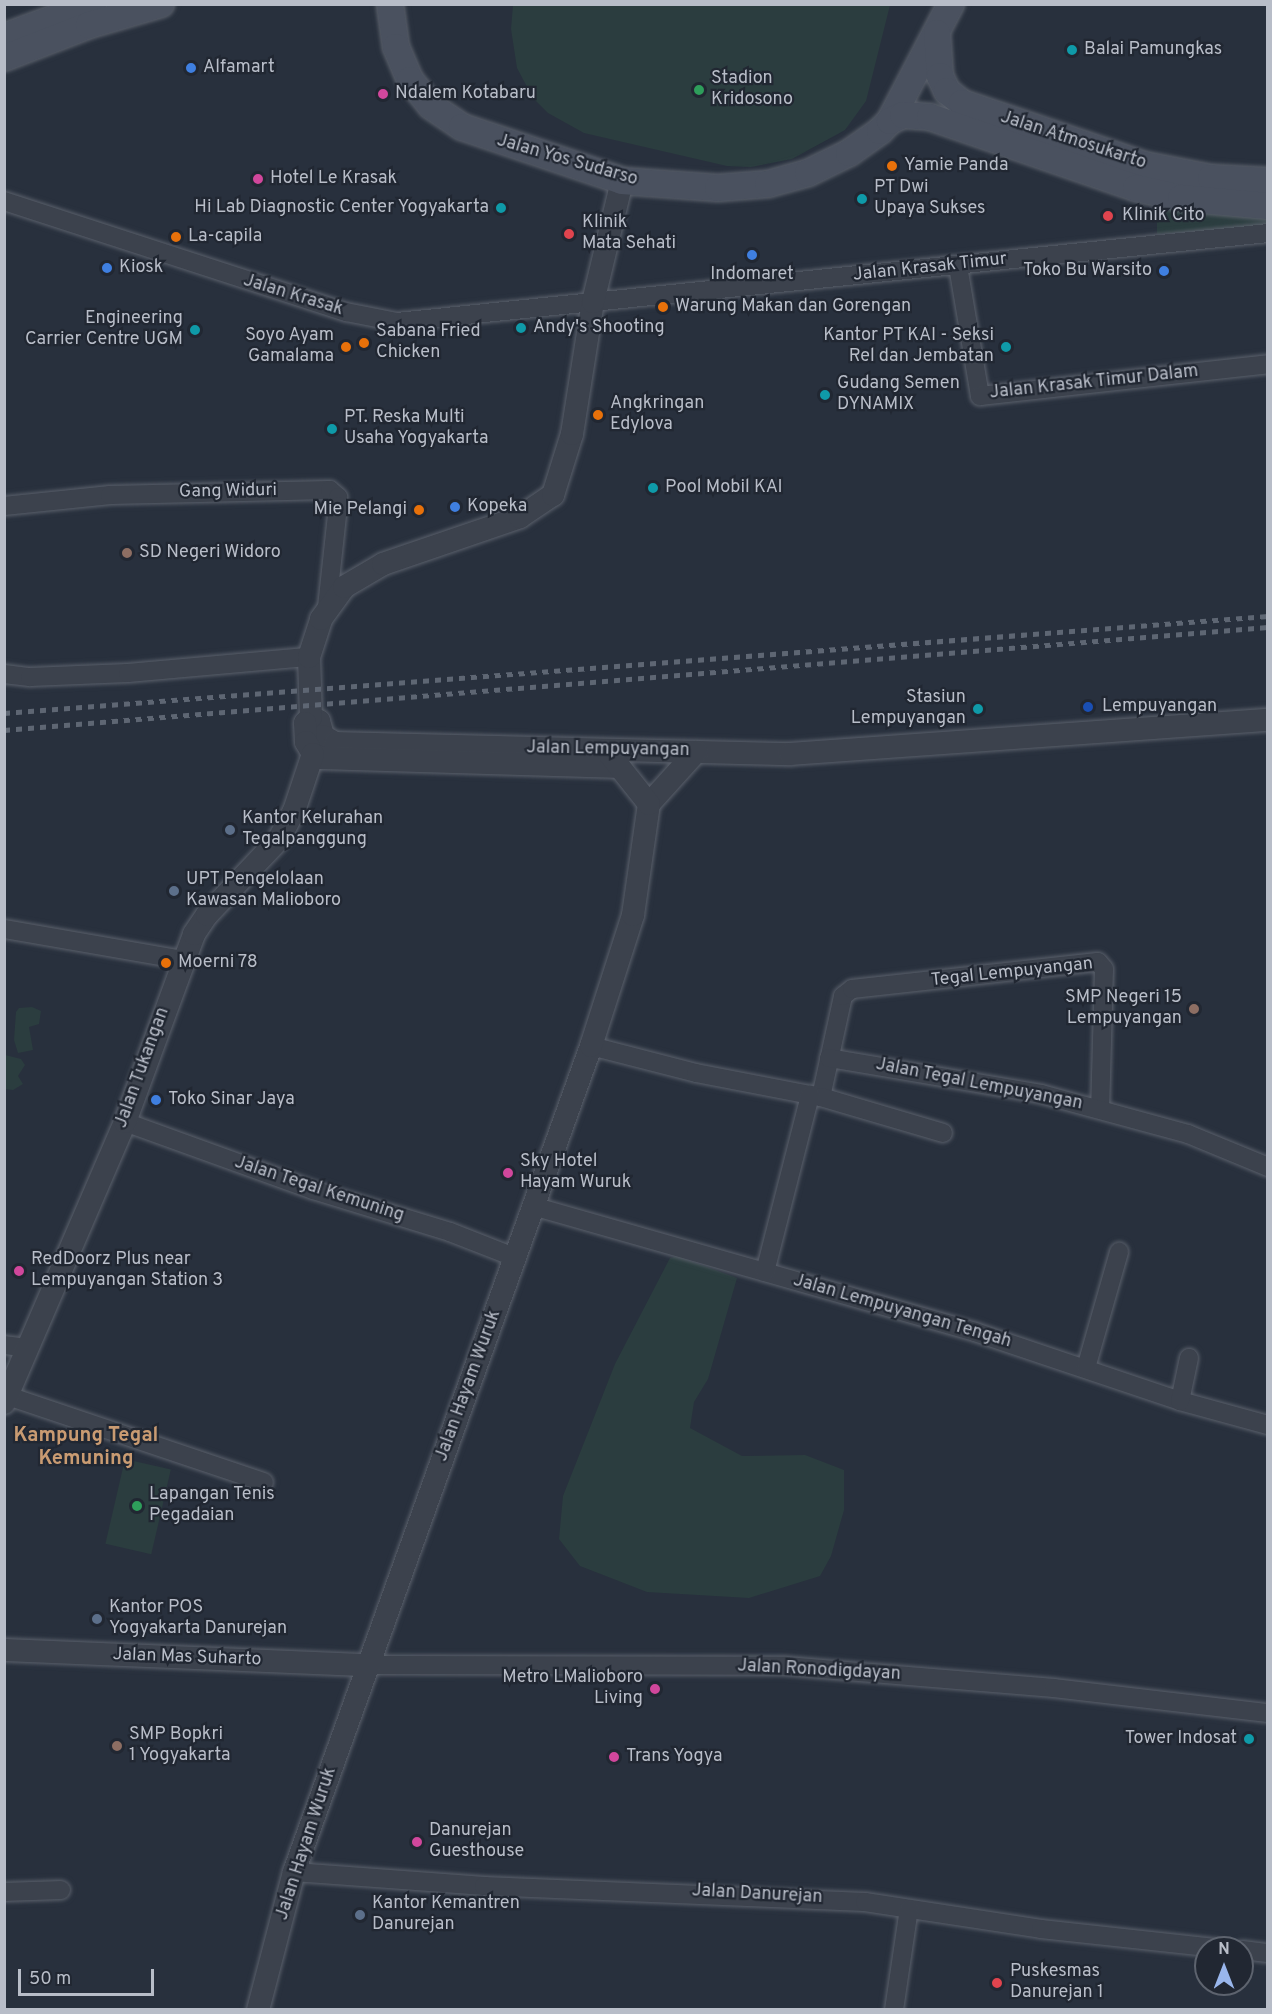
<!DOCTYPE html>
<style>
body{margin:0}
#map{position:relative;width:1272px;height:2014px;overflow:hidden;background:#28303d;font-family:Overpass,sans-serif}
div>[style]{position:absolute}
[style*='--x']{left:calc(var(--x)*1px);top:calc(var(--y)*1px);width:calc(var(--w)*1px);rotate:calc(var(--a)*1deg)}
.green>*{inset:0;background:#2b3d3f;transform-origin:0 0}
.roads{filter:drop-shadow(0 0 2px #5a606b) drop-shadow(0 0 2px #5a606b)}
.minor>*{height:18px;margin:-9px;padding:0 9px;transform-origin:9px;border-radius:9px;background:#3c424d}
.tertiary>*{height:22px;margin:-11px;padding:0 11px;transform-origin:11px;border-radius:11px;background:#3c424d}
.secondary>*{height:26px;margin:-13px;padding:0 13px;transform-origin:13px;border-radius:13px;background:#4a515f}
.rail>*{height:4.5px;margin-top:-2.25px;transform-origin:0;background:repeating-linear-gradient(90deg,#5e6673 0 6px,transparent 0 12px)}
.dots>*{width:16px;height:16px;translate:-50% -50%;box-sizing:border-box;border:3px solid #212732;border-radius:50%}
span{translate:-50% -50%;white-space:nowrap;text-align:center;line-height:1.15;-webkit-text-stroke:4.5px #212732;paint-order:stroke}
.poi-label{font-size:18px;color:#b8bdc8}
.left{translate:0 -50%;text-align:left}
.right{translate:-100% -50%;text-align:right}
.street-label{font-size:18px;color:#b8bdc8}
.neighbourhood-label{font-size:20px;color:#c99b72;font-weight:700}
.frame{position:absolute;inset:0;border:6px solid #b8bdc8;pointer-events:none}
.north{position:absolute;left:1194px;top:1936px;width:60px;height:60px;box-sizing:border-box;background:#212732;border:2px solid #5d636e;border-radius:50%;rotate:0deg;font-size:16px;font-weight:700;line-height:24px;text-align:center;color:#b8bdc8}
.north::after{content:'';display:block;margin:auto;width:21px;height:27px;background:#99b6ec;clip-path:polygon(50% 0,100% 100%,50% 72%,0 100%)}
.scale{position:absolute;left:18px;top:1969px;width:136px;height:27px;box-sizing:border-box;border:3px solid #b8bdc8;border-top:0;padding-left:8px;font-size:18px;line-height:21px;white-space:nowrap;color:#b8bdc8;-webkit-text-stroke:4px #212732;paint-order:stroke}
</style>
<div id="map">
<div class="green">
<i style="clip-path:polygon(513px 5px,513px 4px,890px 5px,866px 101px,845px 130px,792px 159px,751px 167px,727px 166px,584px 133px,548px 113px,533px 98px,517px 68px,511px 29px)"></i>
<i style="clip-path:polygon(1157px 206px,1267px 219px,1267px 226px,1157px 234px)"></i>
<i style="clip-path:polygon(32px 1007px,41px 1011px,39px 1024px,29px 1027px,33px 1050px,18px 1053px,14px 1040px,16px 1012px,19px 1008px)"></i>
<i style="clip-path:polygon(5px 1055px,21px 1059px,25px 1065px,18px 1076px,23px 1084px,13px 1090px,5px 1089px)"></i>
<i style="clip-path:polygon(677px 1256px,737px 1278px,708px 1379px,694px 1402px,690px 1428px,742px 1456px,805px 1455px,844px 1470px,844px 1510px,831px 1556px,820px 1576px,749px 1598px,647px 1592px,580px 1566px,559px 1539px,563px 1496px,615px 1364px,670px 1258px)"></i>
<i style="left:125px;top:1459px;width:47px;height:87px;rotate:13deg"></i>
</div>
<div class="roads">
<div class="minor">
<i style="--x:4;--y:201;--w:360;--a:18"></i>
<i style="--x:346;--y:312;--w:52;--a:11.1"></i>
<i style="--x:397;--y:322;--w:876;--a:-5.83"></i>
<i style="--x:958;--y:266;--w:132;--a:80.4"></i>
<i style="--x:980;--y:396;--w:290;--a:-6.3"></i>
<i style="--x:4;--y:506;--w:107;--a:-5.9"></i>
<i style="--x:110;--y:495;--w:220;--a:-1.3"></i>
<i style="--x:330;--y:490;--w:11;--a:41"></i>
<i style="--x:338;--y:497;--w:9;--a:90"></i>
<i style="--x:338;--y:506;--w:102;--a:96.2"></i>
<i style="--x:4;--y:674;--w:26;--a:7"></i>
<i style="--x:30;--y:677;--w:98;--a:-2.3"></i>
<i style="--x:128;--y:673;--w:182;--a:-5.1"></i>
<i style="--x:4;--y:929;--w:182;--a:9.8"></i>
<i style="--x:591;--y:1046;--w:108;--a:14.4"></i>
<i style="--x:696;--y:1073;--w:127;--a:10.9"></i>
<i style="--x:821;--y:1097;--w:103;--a:-77.7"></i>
<i style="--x:843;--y:996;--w:11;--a:-38"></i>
<i style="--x:852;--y:989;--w:247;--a:-6.3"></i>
<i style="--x:1098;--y:962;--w:9;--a:49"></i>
<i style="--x:1104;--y:969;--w:140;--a:91.6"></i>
<i style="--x:829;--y:1058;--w:215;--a:9.6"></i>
<i style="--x:1041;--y:1094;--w:152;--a:15.2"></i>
<i style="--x:1188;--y:1134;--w:87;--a:22.4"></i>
<i style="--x:821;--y:1097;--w:127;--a:16.4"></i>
<i style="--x:125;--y:1122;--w:200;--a:19.9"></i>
<i style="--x:313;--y:1190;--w:143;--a:17"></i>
<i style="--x:450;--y:1232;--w:69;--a:21.3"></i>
<i style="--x:533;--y:1206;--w:460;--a:15.9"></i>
<i style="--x:975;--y:1332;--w:216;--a:18.6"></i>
<i style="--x:1180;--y:1401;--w:91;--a:15.3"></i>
<i style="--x:765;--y:1272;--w:183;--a:-75.7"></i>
<i style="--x:4;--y:1345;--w:23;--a:7"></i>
<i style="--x:1086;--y:1368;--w:121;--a:-74.1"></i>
<i style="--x:8;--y:1396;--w:270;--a:18.6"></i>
<i style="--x:1180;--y:1401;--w:44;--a:-78.2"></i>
<i style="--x:369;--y:1665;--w:417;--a:0.1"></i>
<i style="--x:786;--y:1666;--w:269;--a:4.7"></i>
<i style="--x:1054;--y:1688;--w:215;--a:6.7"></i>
<i style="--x:294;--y:1872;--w:191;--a:4.2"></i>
<i style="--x:484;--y:1886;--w:381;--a:2.4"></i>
<i style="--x:865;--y:1902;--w:178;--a:8.7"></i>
<i style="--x:1041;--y:1929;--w:177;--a:6.2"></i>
<i style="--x:4;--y:1892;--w:57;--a:-2"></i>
<i style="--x:1242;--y:1950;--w:26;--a:7"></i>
<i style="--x:894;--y:2010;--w:102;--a:-81.6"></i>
</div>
<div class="tertiary">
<i style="--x:311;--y:717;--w:9;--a:27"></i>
<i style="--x:319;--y:721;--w:16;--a:75"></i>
<i style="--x:323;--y:736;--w:14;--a:30"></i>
<i style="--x:335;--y:743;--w:455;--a:1.4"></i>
<i style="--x:790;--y:754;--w:479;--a:-4.1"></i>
<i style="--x:311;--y:717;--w:60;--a:-91.9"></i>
<i style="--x:309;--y:657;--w:40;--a:-72"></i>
<i style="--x:321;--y:619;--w:39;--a:-54"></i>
<i style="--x:344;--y:587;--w:45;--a:-30.5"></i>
<i style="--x:383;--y:564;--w:145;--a:-18.9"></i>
<i style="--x:520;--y:517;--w:40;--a:-34"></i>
<i style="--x:553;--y:495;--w:64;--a:-72.7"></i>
<i style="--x:572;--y:434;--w:134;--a:-81"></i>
<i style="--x:593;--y:302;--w:124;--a:-76.5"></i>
<i style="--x:311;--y:717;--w:8;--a:135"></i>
<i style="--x:305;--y:723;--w:19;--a:87"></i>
<i style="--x:306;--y:742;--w:14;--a:60"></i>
<i style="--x:313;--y:754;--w:10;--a:24"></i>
<i style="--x:322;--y:758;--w:297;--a:1.7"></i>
<i style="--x:649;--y:804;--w:70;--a:-47.9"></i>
<i style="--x:4;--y:1403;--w:306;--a:-66.7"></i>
<i style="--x:125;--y:1122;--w:200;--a:-69.8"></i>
<i style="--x:194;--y:934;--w:23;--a:-56"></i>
<i style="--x:207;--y:915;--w:105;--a:-46.5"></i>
<i style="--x:279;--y:839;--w:32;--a:-62"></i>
<i style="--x:294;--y:811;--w:60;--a:-71.6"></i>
<i style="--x:4;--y:1650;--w:365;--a:2.4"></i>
<i style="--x:258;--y:2010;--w:143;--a:-75.4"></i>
<i style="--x:294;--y:1872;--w:878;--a:-70.22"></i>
<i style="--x:591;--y:1046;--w:138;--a:-72.2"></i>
<i style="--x:633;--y:915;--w:112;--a:-81.8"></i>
<i style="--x:649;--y:804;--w:69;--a:-128.5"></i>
</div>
<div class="secondary">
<i style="--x:390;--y:4;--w:43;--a:82.1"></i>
<i style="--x:396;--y:47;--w:36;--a:67"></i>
<i style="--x:410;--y:80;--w:33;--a:51"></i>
<i style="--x:431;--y:106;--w:37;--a:34"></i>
<i style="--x:462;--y:127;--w:169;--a:18.6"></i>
<i style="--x:622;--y:181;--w:96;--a:4.2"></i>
<i style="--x:718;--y:188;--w:50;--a:-4.6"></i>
<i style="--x:768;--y:184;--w:41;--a:-15.4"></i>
<i style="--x:808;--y:173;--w:46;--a:-26"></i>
<i style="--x:849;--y:153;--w:38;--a:-35"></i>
<i style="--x:880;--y:131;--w:14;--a:-45"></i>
<i style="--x:890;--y:121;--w:132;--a:-62.5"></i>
<i style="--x:937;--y:33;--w:43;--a:86"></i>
<i style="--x:940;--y:76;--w:17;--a:65"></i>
<i style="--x:947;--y:91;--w:19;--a:39"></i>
<i style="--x:962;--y:103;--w:192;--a:18.8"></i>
<i style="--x:1144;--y:165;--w:68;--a:11"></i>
<i style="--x:1211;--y:178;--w:57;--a:3"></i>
<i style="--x:4;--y:37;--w:95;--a:-20.3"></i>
<i style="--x:4;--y:58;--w:91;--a:-21.2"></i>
<i style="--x:89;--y:25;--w:75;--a:-16.3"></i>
<i style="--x:890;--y:121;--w:14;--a:-25"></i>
<i style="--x:903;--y:115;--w:27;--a:4"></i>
<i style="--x:930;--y:117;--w:218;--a:19"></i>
<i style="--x:1136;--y:188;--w:46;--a:12.5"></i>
<i style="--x:1181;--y:198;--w:87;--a:5.3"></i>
</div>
</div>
<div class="rail">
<i style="--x:4;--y:713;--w:1268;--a:-4.39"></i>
<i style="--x:4;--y:730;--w:1268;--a:-4.66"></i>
</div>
<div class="dots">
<i style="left:1072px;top:50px;background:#0f9aa8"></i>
<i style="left:191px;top:68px;background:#3f7fe0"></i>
<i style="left:699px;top:90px;background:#2e9e5b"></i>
<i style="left:383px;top:94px;background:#d1479c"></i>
<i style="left:892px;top:166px;background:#e8710a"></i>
<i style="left:258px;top:179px;background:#d1479c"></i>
<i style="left:862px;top:199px;background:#0f9aa8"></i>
<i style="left:501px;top:208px;background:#0f9aa8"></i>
<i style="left:1108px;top:216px;background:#e0444e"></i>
<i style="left:569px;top:234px;background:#e0444e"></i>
<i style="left:176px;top:237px;background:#e8710a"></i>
<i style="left:752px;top:255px;background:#3f7fe0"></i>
<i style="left:107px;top:268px;background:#3f7fe0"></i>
<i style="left:1164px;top:271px;background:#3f7fe0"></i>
<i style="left:663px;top:307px;background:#e8710a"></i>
<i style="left:521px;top:328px;background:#0f9aa8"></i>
<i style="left:195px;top:330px;background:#0f9aa8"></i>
<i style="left:364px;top:343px;background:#e8710a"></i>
<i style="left:346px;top:347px;background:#e8710a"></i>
<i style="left:1006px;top:347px;background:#0f9aa8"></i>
<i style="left:825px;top:395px;background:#0f9aa8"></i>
<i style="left:598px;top:415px;background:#e8710a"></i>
<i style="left:332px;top:429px;background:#0f9aa8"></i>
<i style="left:653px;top:488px;background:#0f9aa8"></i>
<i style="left:455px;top:507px;background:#3f7fe0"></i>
<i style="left:419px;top:510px;background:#e8710a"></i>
<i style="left:127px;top:553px;background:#8d6e63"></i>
<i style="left:1088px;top:707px;background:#1a4fb4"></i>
<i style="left:978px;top:709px;background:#0f9aa8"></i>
<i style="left:230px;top:830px;background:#5c6f8a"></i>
<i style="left:174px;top:891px;background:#5c6f8a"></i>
<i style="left:166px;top:963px;background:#e8710a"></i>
<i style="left:1194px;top:1009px;background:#8d6e63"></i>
<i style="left:156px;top:1100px;background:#3f7fe0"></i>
<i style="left:508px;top:1173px;background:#d1479c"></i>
<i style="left:19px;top:1271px;background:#d1479c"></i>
<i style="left:137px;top:1506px;background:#2e9e5b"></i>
<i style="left:97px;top:1619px;background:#5c6f8a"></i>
<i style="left:655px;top:1689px;background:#d1479c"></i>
<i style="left:1249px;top:1739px;background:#0f9aa8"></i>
<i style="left:117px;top:1746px;background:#8d6e63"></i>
<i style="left:614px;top:1757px;background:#d1479c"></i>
<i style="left:417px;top:1842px;background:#d1479c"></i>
<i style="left:360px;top:1915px;background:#5c6f8a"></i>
<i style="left:997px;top:1983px;background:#e0444e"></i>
</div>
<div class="poi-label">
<span class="left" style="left:1084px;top:50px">Balai Pamungkas</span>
<span class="left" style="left:203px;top:68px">Alfamart</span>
<span class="left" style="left:711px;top:90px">Stadion<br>Kridosono</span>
<span class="left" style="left:395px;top:94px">Ndalem Kotabaru</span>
<span class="left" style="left:904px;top:166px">Yamie Panda</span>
<span class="left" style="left:270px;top:179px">Hotel Le Krasak</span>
<span class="left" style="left:874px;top:199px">PT Dwi<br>Upaya Sukses</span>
<span class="right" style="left:489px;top:208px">Hi Lab Diagnostic Center Yogyakarta</span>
<span class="left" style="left:1122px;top:216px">Klinik Cito</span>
<span class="left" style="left:582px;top:234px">Klinik<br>Mata Sehati</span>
<span class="left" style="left:188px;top:237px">La-capila</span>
<span class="left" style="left:119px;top:268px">Kiosk</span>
<span class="right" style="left:1152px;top:271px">Toko Bu Warsito</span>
<span style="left:752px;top:275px">Indomaret</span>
<span class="left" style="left:675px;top:307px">Warung Makan dan Gorengan</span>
<span class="right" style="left:183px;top:330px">Engineering<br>Carrier Centre UGM</span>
<span class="left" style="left:533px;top:328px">Andy's Shooting</span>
<span class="left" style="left:376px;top:343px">Sabana Fried<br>Chicken</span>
<span class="right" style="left:334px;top:347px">Soyo Ayam<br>Gamalama</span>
<span class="right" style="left:994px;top:347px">Kantor PT KAI - Seksi<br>Rel dan Jembatan</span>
<span class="left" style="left:837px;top:395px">Gudang Semen<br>DYNAMIX</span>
<span class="left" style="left:610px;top:415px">Angkringan<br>Edylova</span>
<span class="left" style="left:344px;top:429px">PT. Reska Multi<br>Usaha Yogyakarta</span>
<span class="left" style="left:665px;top:488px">Pool Mobil KAI</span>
<span class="left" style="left:467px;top:507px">Kopeka</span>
<span class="right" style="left:407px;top:510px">Mie Pelangi</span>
<span class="left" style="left:139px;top:553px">SD Negeri Widoro</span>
<span class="right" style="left:966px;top:709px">Stasiun<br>Lempuyangan</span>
<span class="left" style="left:1102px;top:707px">Lempuyangan</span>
<span class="left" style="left:242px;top:830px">Kantor Kelurahan<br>Tegalpanggung</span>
<span class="left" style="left:186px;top:891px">UPT Pengelolaan<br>Kawasan Malioboro</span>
<span class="left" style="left:178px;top:963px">Moerni 78</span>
<span class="right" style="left:1182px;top:1009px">SMP Negeri 15<br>Lempuyangan</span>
<span class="left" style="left:168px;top:1100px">Toko Sinar Jaya</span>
<span class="left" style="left:520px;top:1173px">Sky Hotel<br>Hayam Wuruk</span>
<span class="left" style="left:31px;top:1271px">RedDoorz Plus near<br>Lempuyangan Station 3</span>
<span class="left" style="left:149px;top:1506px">Lapangan Tenis<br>Pegadaian</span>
<span class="left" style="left:109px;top:1619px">Kantor POS<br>Yogyakarta Danurejan</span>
<span class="right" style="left:643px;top:1689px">Metro LMalioboro<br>Living</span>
<span class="left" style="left:129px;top:1746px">SMP Bopkri<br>1 Yogyakarta</span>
<span class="right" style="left:1237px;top:1739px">Tower Indosat</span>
<span class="left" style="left:626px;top:1757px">Trans Yogya</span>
<span class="left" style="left:429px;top:1842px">Danurejan<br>Guesthouse</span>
<span class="left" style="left:372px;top:1915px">Kantor Kemantren<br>Danurejan</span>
<span class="left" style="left:1010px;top:1983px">Puskesmas<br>Danurejan 1</span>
</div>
<div class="street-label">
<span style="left:1073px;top:141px;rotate:18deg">Jalan Atmosukarto</span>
<span style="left:567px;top:161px;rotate:16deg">Jalan Yos Sudarso</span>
<span style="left:930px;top:268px;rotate:-6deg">Jalan Krasak Timur</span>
<span style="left:293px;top:296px;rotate:17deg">Jalan Krasak</span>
<span style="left:1094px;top:383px;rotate:-6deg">Jalan Krasak Timur Dalam</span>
<span style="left:228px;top:492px;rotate:-1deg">Gang Widuri</span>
<span style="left:608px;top:750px;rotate:1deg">Jalan Lempuyangan</span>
<span style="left:1012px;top:973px;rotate:-6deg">Tegal Lempuyangan</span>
<span style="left:143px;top:1068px;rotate:-70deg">Jalan Tukangan</span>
<span style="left:979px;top:1085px;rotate:11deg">Jalan Tegal Lempuyangan</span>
<span style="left:319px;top:1190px;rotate:18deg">Jalan Tegal Kemuning</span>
<span style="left:902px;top:1312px;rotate:16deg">Jalan Lempuyangan Tengah</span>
<span style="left:469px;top:1386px;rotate:-70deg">Jalan Hayam Wuruk</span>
<span style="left:187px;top:1658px;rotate:2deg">Jalan Mas Suharto</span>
<span style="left:819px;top:1671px;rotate:3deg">Jalan Ronodigdayan</span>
<span style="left:307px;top:1844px;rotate:-72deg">Jalan Hayam Wuruk</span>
<span style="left:757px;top:1895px;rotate:3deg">Jalan Danurejan</span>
</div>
<div class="neighbourhood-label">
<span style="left:86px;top:1448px">Kampung Tegal<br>Kemuning</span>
</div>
<div class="frame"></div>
<div class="north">N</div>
<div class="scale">50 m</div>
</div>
